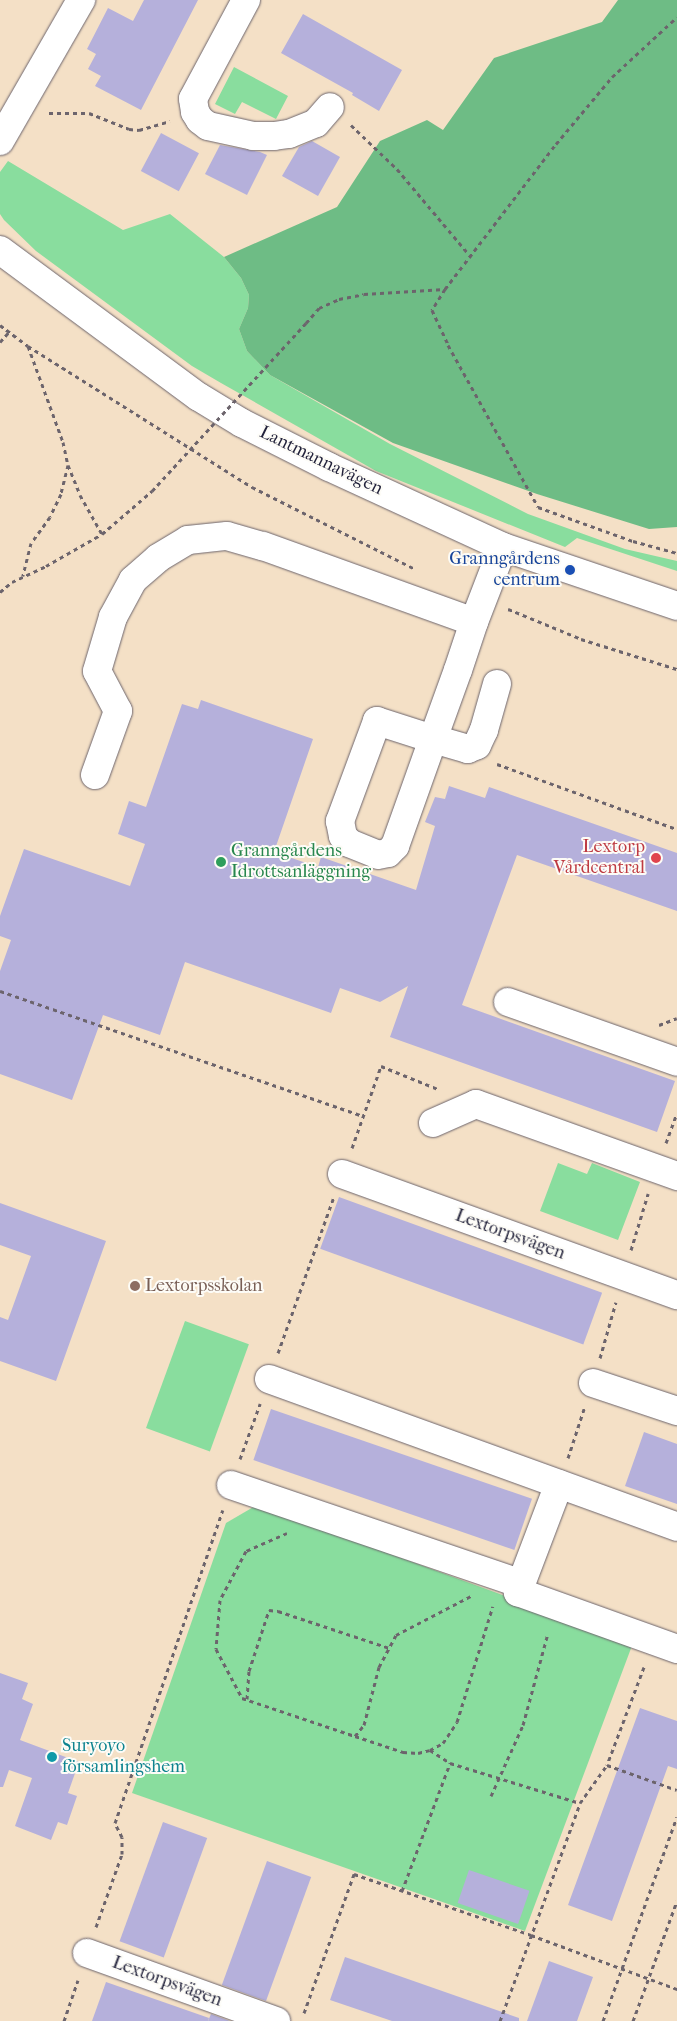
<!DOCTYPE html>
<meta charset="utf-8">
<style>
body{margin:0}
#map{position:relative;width:677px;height:2021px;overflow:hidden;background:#f4e0c6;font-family:"IM FELL French Canon",serif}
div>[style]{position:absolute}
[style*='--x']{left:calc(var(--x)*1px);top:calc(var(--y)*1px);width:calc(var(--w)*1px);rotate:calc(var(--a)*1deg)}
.green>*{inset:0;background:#89dd9e;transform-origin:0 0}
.forest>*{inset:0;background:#6ebc85}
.building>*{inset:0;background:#b5b0db;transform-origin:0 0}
.path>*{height:3px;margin-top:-1.5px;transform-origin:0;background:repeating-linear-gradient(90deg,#6c646c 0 4px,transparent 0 8px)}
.roads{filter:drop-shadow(0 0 1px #6c646c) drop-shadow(0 0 1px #6c646c)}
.minor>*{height:28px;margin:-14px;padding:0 14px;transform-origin:14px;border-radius:14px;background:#fff}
.path-bridge>*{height:3px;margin-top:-1.5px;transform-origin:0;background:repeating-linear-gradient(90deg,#6c646c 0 4px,transparent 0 8px)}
.dots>*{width:14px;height:14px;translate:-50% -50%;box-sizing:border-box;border:2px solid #fdfcf7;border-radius:50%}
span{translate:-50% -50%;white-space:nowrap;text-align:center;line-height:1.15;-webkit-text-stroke:4px #fdfcf7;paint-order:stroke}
.street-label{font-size:18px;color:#22223b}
.transit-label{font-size:18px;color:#164399}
.right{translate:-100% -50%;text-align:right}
.health-label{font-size:18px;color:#be3a42}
.leisure-label{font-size:18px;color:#27864d}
.left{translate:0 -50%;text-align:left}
.education-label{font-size:18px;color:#785e54}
.culture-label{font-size:18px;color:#0d838f}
</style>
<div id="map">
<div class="green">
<div style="clip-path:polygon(234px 67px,288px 96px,276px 119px,242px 102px,235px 114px,215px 104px)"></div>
<div style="clip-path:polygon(8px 161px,123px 230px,170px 214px,224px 257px,241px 278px,249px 295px,248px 308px,239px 329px,247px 351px,270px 375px,390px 444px,528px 514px,625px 549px,677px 561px,677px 571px,577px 538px,565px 547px,376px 471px,221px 383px,192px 366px,36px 251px,4px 220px,0 214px,0 172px)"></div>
<div style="clip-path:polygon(558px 1163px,587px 1174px,592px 1163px,640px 1182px,618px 1240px,540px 1211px)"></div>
<div style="left:185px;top:1321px;width:68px;height:114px;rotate:20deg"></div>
<div style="clip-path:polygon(257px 1505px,633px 1643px,525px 1931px,132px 1793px,226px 1523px)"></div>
</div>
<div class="forest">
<div style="clip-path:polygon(618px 0,677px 0,677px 527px,649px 529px,537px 494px,393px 443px,270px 375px,247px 351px,239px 329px,248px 308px,249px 295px,241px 278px,224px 257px,337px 207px,380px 141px,427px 120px,443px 130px,494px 58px,602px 22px)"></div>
</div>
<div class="building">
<div style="clip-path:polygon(144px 0,198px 0,141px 110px,95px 86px,101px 76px,88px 69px,96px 54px,87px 49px,108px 8px,133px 21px)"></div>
<div style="clip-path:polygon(303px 14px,402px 70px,379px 111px,352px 95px,353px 93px,281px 53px)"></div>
<div style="left:161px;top:133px;width:43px;height:43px;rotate:28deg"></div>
<div style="clip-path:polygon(312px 141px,340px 157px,318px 196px,282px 176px,299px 147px)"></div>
<div style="clip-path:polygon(220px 145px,260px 152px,267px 155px,247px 195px,205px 174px)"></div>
<div style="clip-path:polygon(201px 700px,313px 739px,274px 852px,318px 867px,321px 857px,416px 890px,435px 826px,425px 822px,435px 797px,445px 799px,449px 786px,485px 798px,489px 787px,677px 853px,677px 911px,517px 855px,462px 1005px,675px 1081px,657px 1132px,390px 1037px,408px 986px,380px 1002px,340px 988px,331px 1013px,185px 962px,160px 1035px,103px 1015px,72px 1100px,0 1074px,0 971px,11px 940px,0 936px,0 916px,24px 849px,130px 886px,145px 844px,118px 834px,129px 801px,146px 807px,182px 704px,198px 709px)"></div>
<div style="left:339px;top:1197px;width:280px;height:55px;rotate:20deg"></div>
<div style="clip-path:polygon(0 1203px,106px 1241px,56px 1381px,0 1361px,0 1317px,8px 1320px,31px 1256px,0 1245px)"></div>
<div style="left:271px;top:1409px;width:276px;height:54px;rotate:19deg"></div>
<div style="clip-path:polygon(644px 1432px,677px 1444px,677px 1504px,625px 1486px)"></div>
<div style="clip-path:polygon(0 1673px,28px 1683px,22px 1699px,33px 1704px,20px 1740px,79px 1762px,68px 1793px,77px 1796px,67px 1825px,58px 1822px,51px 1840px,15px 1826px,32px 1778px,9px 1770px,3px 1787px,0 1787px)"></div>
<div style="clip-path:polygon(640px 1708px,677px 1721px,677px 1769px,668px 1766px,612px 1921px,568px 1905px)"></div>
<div style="left:163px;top:1822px;width:47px;height:127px;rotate:20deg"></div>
<div style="left:267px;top:1861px;width:47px;height:132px;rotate:20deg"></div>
<div style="left:469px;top:1870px;width:64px;height:35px;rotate:19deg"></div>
<div style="clip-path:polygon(345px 1957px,519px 2018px,519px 2021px,392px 2021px,330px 2000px)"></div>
<div style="clip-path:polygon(549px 1961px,593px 1977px,577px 2021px,527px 2021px)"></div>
<div style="clip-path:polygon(106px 1982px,209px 2018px,208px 2021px,92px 2021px)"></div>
<div style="clip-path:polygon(211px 2014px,230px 2021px,208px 2021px)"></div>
</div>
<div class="path">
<div style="--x:49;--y:113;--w:40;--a:0"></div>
<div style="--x:89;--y:113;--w:43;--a:21.8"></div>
<div style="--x:129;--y:129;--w:10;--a:6"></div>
<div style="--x:139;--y:130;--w:32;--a:-16"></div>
<div style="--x:351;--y:125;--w:64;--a:43.7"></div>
<div style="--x:397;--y:169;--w:115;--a:49.9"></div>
<div style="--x:445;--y:289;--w:25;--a:122"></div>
<div style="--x:432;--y:310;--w:38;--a:65"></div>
<div style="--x:448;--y:345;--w:185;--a:60.9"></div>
<div style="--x:538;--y:507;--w:101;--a:19.7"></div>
<div style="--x:633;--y:541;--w:46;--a:15.3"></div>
<div style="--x:306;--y:323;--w:20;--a:-49"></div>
<div style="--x:319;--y:308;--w:22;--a:-24"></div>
<div style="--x:339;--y:299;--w:25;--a:-11"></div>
<div style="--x:364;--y:294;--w:81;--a:-3.5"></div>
<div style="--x:445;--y:289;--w:183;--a:-52.6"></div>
<div style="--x:556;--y:144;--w:87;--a:-50.1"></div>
<div style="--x:612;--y:77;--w:88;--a:-42.7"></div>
<div style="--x:0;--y:325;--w:35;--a:37"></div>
<div style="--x:28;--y:346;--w:102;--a:70"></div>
<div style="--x:63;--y:442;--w:24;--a:78"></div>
<div style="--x:68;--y:465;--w:30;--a:104"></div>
<div style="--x:61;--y:494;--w:25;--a:116"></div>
<div style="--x:50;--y:517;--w:32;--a:126"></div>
<div style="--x:31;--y:543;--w:34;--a:104"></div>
<div style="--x:0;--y:342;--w:13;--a:-48"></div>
<div style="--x:28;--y:346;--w:265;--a:32.2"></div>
<div style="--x:252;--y:487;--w:182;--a:26.7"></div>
<div style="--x:68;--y:465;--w:32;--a:68"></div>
<div style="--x:80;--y:495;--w:45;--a:60.6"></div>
<div style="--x:0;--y:592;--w:16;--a:-40"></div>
<div style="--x:12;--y:582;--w:38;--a:-25"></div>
<div style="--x:46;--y:566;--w:64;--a:-29.7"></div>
<div style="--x:102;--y:534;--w:66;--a:-40.7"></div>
<div style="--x:508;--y:609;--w:79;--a:22.3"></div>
<div style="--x:581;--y:639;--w:101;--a:17.4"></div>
<div style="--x:497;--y:764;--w:191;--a:19.9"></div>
<div style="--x:0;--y:991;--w:384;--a:19"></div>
<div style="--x:659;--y:1025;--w:19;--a:-21"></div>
<div style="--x:666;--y:1143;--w:32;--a:-70"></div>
<div style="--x:352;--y:1148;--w:87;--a:-70.5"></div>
<div style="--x:381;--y:1066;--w:61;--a:22"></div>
<div style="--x:631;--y:1250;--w:59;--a:-73.1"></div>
<div style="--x:278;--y:1353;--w:164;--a:-70.3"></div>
<div style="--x:600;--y:1358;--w:58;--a:-74.1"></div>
<div style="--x:568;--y:1458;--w:52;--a:-71.9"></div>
<div style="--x:240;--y:1459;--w:59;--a:-70"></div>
<div style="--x:287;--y:1533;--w:45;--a:156.3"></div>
<div style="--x:246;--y:1551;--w:55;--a:118"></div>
<div style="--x:220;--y:1600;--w:49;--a:94.7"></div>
<div style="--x:216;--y:1649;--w:55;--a:62"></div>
<div style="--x:242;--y:1698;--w:119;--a:18.6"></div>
<div style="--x:355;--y:1736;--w:14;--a:-51"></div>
<div style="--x:364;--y:1725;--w:60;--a:-75.5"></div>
<div style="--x:379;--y:1667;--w:36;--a:-62"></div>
<div style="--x:396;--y:1635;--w:85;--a:-27.5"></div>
<div style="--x:644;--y:1667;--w:105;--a:110.7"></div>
<div style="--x:607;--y:1765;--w:74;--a:19.7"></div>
<div style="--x:247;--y:1699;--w:28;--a:-86"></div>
<div style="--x:249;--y:1671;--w:64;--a:-71.8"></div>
<div style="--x:269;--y:1610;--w:9;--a:6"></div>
<div style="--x:278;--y:1611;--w:117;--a:18.4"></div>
<div style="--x:355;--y:1736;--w:51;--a:18.4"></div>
<div style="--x:403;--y:1752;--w:15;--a:4"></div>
<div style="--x:418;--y:1753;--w:12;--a:-14"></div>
<div style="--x:430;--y:1750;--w:15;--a:-28"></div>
<div style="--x:443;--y:1743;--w:25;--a:-56"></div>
<div style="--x:457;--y:1722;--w:121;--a:-72.8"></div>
<div style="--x:430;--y:1750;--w:24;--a:33"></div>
<div style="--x:491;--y:1796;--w:78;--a:-65.7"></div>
<div style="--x:523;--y:1725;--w:95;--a:-74.8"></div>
<div style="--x:402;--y:1891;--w:137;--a:-69.4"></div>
<div style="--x:450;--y:1763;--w:136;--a:17.1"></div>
<div style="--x:96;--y:1927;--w:77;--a:-70.4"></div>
<div style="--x:122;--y:1854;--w:17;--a:-90"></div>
<div style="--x:122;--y:1837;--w:16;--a:-117"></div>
<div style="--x:115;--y:1823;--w:331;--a:-71"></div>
<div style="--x:304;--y:2013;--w:148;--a:-70.2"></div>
<div style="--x:354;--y:1874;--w:187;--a:19"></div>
<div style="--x:531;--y:1935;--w:156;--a:20.3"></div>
<div style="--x:64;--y:2021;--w:43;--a:-71.1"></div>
<div style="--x:500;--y:2021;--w:232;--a:-69.8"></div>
<div style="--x:580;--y:1803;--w:47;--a:-54.6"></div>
<div style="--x:603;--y:2021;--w:217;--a:-70.1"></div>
<div style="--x:633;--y:2021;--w:128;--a:-69.9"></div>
</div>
<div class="roads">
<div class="minor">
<div style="--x:246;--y:0;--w:112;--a:118.2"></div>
<div style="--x:193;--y:99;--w:13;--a:81"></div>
<div style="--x:195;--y:112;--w:9;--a:58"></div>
<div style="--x:200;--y:120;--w:10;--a:37"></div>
<div style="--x:208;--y:126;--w:46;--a:12.5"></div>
<div style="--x:253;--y:136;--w:21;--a:0"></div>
<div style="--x:274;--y:136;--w:15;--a:-8"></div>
<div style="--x:289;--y:134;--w:29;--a:-22"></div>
<div style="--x:316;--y:123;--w:21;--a:-49"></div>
<div style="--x:0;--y:141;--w:163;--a:-60.1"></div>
<div style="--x:0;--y:250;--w:247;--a:36.5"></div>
<div style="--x:199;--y:397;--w:50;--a:31.2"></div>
<div style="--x:242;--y:423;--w:97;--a:26.8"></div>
<div style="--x:329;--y:467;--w:192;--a:24.7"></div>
<div style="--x:503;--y:547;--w:184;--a:18.7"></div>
<div style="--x:497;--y:684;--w:48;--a:105.8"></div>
<div style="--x:484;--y:730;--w:17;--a:115"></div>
<div style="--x:477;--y:745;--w:10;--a:156"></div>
<div style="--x:468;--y:749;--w:36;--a:-164"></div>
<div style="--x:433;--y:739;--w:59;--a:-162.2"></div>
<div style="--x:377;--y:721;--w:107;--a:110.3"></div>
<div style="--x:340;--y:821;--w:15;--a:79"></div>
<div style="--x:343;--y:836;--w:9;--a:49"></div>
<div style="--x:349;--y:843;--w:31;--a:22"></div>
<div style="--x:378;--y:855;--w:10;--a:-11"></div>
<div style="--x:388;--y:853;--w:10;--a:-45"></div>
<div style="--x:395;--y:846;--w:114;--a:-70.4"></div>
<div style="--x:433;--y:739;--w:73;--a:-70.1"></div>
<div style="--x:458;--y:670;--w:51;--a:-71.6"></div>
<div style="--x:474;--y:622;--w:80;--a:-68.9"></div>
<div style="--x:95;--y:775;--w:68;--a:-70.2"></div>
<div style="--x:118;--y:711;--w:45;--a:-117.7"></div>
<div style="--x:97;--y:671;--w:56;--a:-73.5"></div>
<div style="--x:113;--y:617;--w:42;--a:-61.6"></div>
<div style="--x:133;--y:580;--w:33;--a:-41"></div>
<div style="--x:158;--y:558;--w:35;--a:-31"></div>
<div style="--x:188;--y:540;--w:39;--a:-6"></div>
<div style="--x:227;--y:536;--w:37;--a:16"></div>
<div style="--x:263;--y:546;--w:224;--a:19.8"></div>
<div style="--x:508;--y:1002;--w:179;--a:19.5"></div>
<div style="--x:433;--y:1123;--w:47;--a:-23.8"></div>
<div style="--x:476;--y:1104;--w:214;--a:19.7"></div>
<div style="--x:342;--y:1174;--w:356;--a:19.9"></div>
<div style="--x:269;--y:1379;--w:434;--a:19.9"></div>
<div style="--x:593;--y:1383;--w:89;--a:18.4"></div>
<div style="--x:559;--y:1484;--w:116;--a:110.8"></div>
<div style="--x:518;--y:1592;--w:169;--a:19.7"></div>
<div style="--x:231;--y:1485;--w:306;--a:18.8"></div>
<div style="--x:87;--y:1953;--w:201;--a:19.8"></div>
</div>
</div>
<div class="path-bridge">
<div style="--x:152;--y:491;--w:228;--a:-47.5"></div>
</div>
<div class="dots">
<div style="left:570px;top:570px;background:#1a4fb4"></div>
<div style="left:656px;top:858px;background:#e0444e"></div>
<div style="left:221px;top:862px;background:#2e9e5b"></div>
<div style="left:135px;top:1286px;background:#8d6e63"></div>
<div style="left:52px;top:1757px;background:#0f9aa8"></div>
</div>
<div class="street-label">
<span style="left:321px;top:461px;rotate:26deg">Lantmannavägen</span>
<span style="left:510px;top:1235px;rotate:20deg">Lextorpsvägen</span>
<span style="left:167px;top:1982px;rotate:20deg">Lextorpsvägen</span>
</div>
<div class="transit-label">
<span class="right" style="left:560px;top:570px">Granngårdens<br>centrum</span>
</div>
<div class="health-label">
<span class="right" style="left:645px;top:858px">Lextorp<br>Vårdcentral</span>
</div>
<div class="leisure-label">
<span class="left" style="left:231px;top:862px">Granngårdens<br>Idrottsanläggning</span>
</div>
<div class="education-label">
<span class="left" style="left:145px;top:1286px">Lextorpsskolan</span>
</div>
<div class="culture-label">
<span class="left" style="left:62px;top:1757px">Suryoyo<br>församlingshem</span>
</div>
</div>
